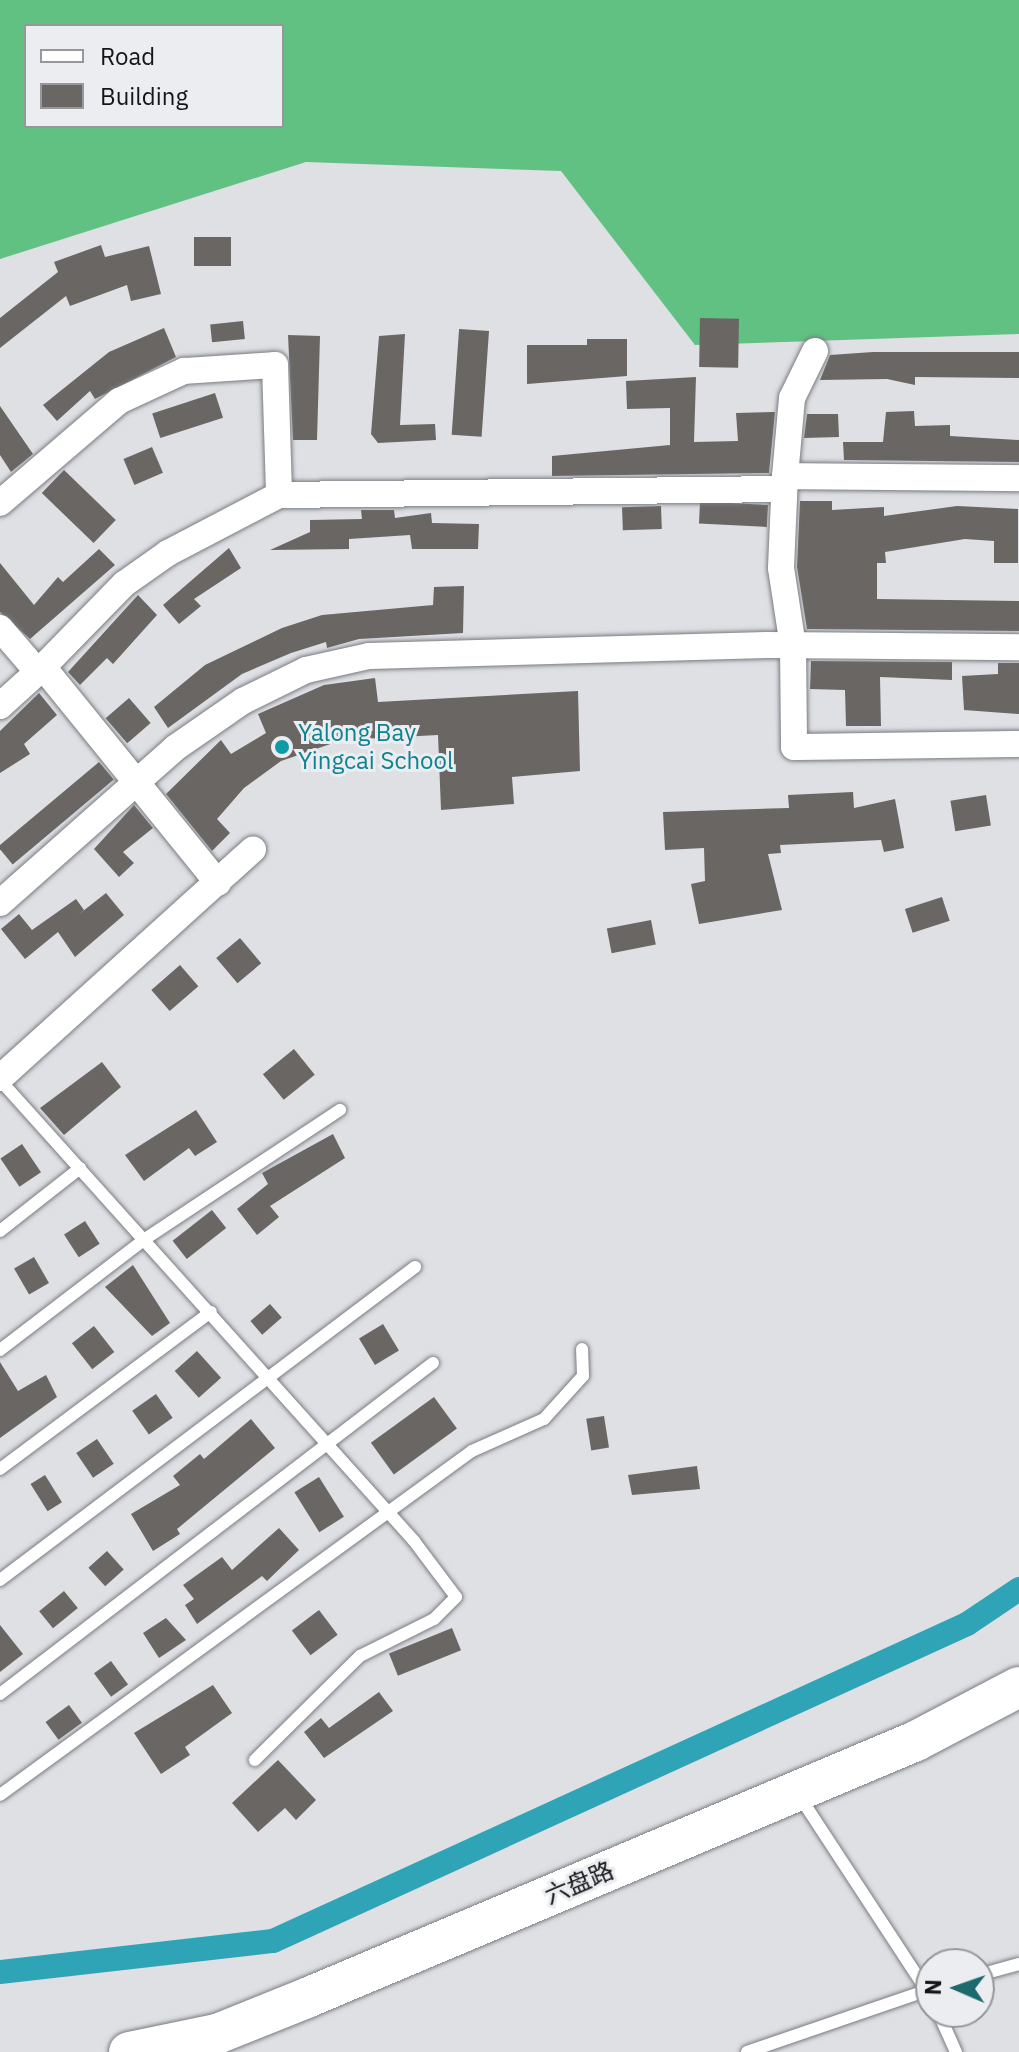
<!DOCTYPE html>
<meta charset="utf-8">
<style>
body{margin:0}
#map{position:relative;width:1019px;height:2052px;overflow:hidden;background:#dee0e4;font-family:"IBM Plex Sans","Noto Sans SC",sans-serif}
div>[style]{position:absolute}
[style*='--x']{left:calc(var(--x)*1px);top:calc(var(--y)*1px);width:calc(var(--w)*1px);rotate:calc(var(--a)*1deg)}
.forest>*{inset:0;background:#61c183}
.canal>*{height:24px;margin:-12px;padding:0 12px;transform-origin:12px;border-radius:12px;background:#2fa4b6}
.building>*{inset:0;background:#6a6664;transform-origin:0 0}
.roads{filter:drop-shadow(0 0 2px #7a7c80) drop-shadow(0 0 2px #7a7c80)}
.lane>*{height:12px;margin:-6px;padding:0 6px;transform-origin:6px;border-radius:6px;background:#fff}
.street>*{height:26px;margin:-13px;padding:0 13px;transform-origin:13px;border-radius:13px;background:#fff}
.primary>*{height:40px;margin:-20px;padding:0 20px;transform-origin:20px;border-radius:20px;background:#fff}
.dots>*{width:22px;height:22px;translate:-50% -50%;box-sizing:border-box;border:4px solid #ebedf1;border-radius:50%}
span{translate:-50% -50%;white-space:nowrap;text-align:center;line-height:1.15;-webkit-text-stroke:6px #ebedf1;paint-order:stroke}
.culture-label{font-size:24px;color:#0d838f}
.left{translate:0 -50%;text-align:left}
.street-label{font-size:24px;color:#141517}
.legend{position:absolute;left:24px;top:24px;width:260px;height:104px;box-sizing:border-box;background:#ebedf1;border:2px solid #95979a;margin:0;padding:10px 14px;list-style:none;font-size:24px;color:#141517}
.legend li{display:flex;align-items:center;gap:16px;height:40px}
.legend b{width:40px;border:2px solid #95979a}
.north{position:absolute;left:915px;top:1948px;width:80px;height:80px;box-sizing:border-box;background:#ebedf1;border:2px solid #95979a;border-radius:50%;rotate:272deg;font-size:22px;font-weight:700;line-height:32px;text-align:center;color:#141517}
.north::after{content:'';display:block;margin:auto;width:28px;height:36px;background:#1c696e;clip-path:polygon(50% 0,100% 100%,50% 72%,0 100%)}
</style>
<div id="map">
<div class="forest">
<div style="clip-path:polygon(evenodd,0 0,1019px 0,1019px 334px,695px 345px,561px 171px,306px 162px,0 259px,0 0,26px 26px,282px 26px,282px 126px,26px 126px,26px 26px)"></div>
</div>
<div class="canal">
<div style="--x:0;--y:1972;--w:275;--a:-6.5"></div>
<div style="--x:273;--y:1941;--w:763;--a:-24.55"></div>
<div style="--x:967;--y:1624;--w:63;--a:-33.9"></div>
</div>
<div class="building">
<div style="left:194px;top:237px;width:37px;height:29px"></div>
<div style="clip-path:polygon(101px 245px,105px 257px,149px 246px,161px 294px,131px 301px,127px 285px,70px 306px,66px 296px,0 348px,0 318px,58px 272px,54px 262px)"></div>
<div style="left:700px;top:318px;width:39px;height:49px;rotate:1deg"></div>
<div style="left:243px;top:321px;width:18px;height:33px;rotate:84deg"></div>
<div style="clip-path:polygon(164px 328px,176px 357px,95px 399px,90px 391px,57px 421px,43px 405px,109px 352px)"></div>
<div style="left:489px;top:331px;width:106px;height:30px;rotate:94deg"></div>
<div style="clip-path:polygon(405px 334px,400px 425px,435px 424px,436px 440px,378px 443px,371px 434px,379px 336px)"></div>
<div style="clip-path:polygon(288px 335px,320px 336px,317px 440px,293px 440px)"></div>
<div style="clip-path:polygon(587px 339px,627px 339px,627px 376px,527px 384px,527px 345px,587px 345px)"></div>
<div style="clip-path:polygon(873px 352px,1019px 352px,1019px 378px,915px 377px,915px 385px,887px 379px,820px 380px,830px 355px)"></div>
<div style="clip-path:polygon(696px 377px,694px 442px,738px 441px,736px 413px,775px 412px,769px 473px,552px 476px,552px 456px,670px 445px,670px 408px,627px 409px,626px 381px)"></div>
<div style="left:215px;top:393px;width:26px;height:66px;rotate:72deg"></div>
<div style="clip-path:polygon(0 406px,33px 454px,11px 472px,0 455px)"></div>
<div style="clip-path:polygon(914px 411px,915px 426px,950px 425px,950px 436px,1019px 440px,1019px 462px,844px 460px,843px 442px,883px 442px,886px 412px)"></div>
<div style="clip-path:polygon(807px 414px,838px 414px,839px 437px,804px 438px)"></div>
<div style="left:152px;top:447px;width:28px;height:31px;rotate:67deg"></div>
<div style="left:64px;top:470px;width:72px;height:32px;rotate:44deg"></div>
<div style="clip-path:polygon(800px 501px,832px 501px,832px 510px,884px 507px,884px 516px,957px 506px,1018px 509px,1018px 563px,994px 563px,994px 541px,965px 539px,885px 552px,886px 563px,877px 563px,877px 599px,1019px 601px,1019px 631px,807px 629px,797px 567px)"></div>
<div style="left:768px;top:505px;width:22px;height:68px;rotate:93deg"></div>
<div style="left:661px;top:506px;width:23px;height:39px;rotate:88deg"></div>
<div style="clip-path:polygon(361px 510px,394px 510px,395px 518px,431px 513px,432px 523px,479px 524px,478px 549px,412px 549px,410px 535px,349px 539px,349px 549px,270px 550px,310px 532px,310px 520px,362px 519px)"></div>
<div style="clip-path:polygon(229px 548px,241px 568px,194px 599px,201px 606px,179px 624px,163px 605px)"></div>
<div style="clip-path:polygon(99px 549px,115px 565px,30px 639px,0 612px,0 563px,34px 605px,58px 577px,63px 582px)"></div>
<div style="clip-path:polygon(464px 586px,463px 633px,359px 639px,327px 648px,326px 642px,291px 653px,242px 674px,168px 728px,154px 707px,205px 665px,282px 628px,322px 615px,433px 605px,434px 587px)"></div>
<div style="clip-path:polygon(138px 595px,157px 615px,113px 664px,107px 658px,80px 685px,68px 672px)"></div>
<div style="clip-path:polygon(811px 661px,952px 662px,952px 680px,880px 677px,881px 726px,846px 726px,845px 690px,810px 689px)"></div>
<div style="clip-path:polygon(998px 663px,1019px 663px,1019px 714px,964px 710px,962px 676px,998px 674px)"></div>
<div style="clip-path:polygon(375px 678px,378px 702px,578px 691px,580px 771px,512px 777px,514px 804px,441px 810px,438px 735px,342px 740px,281px 761px,244px 788px,217px 819px,230px 833px,212px 851px,166px 794px,221px 740px,231px 754px,266px 733px,258px 714px,324px 685px)"></div>
<div style="clip-path:polygon(39px 693px,57px 715px,24px 744px,30px 754px,0 773px,0 731px)"></div>
<div style="left:129px;top:698px;width:33px;height:31px;rotate:49deg"></div>
<div style="left:99px;top:762px;width:23px;height:132px;rotate:50deg"></div>
<div style="clip-path:polygon(853px 792px,854px 808px,895px 799px,904px 848px,884px 852px,881px 840px,780px 845px,781px 853px,768px 854px,782px 910px,699px 924px,691px 884px,705px 881px,704px 848px,665px 850px,663px 812px,789px 808px,788px 795px)"></div>
<div style="left:986px;top:795px;width:31px;height:36px;rotate:81deg"></div>
<div style="clip-path:polygon(134px 805px,153px 828px,123px 852px,134px 863px,119px 877px,94px 849px)"></div>
<div style="clip-path:polygon(106px 893px,124px 915px,75px 957px,58px 932px,25px 959px,1px 929px,19px 914px,32px 930px,76px 899px,84px 910px,78px 915px)"></div>
<div style="left:942px;top:897px;width:25px;height:39px;rotate:72deg"></div>
<div style="left:651px;top:920px;width:25px;height:45px;rotate:79deg"></div>
<div style="left:240px;top:938px;width:33px;height:31px;rotate:50deg"></div>
<div style="left:180px;top:965px;width:28px;height:38px;rotate:49deg"></div>
<div style="left:294px;top:1049px;width:33px;height:40px;rotate:51deg"></div>
<div style="clip-path:polygon(102px 1062px,121px 1087px,64px 1135px,40px 1108px)"></div>
<div style="clip-path:polygon(196px 1110px,217px 1142px,195px 1156px,189px 1148px,144px 1181px,125px 1155px)"></div>
<div style="clip-path:polygon(333px 1134px,345px 1158px,270px 1206px,279px 1217px,257px 1235px,237px 1209px,268px 1184px,262px 1173px)"></div>
<div style="left:22px;top:1144px;width:34px;height:26px;rotate:56deg"></div>
<div style="left:212px;top:1210px;width:23px;height:50px;rotate:52deg"></div>
<div style="left:85px;top:1221px;width:27px;height:25px;rotate:57deg"></div>
<div style="left:34px;top:1257px;width:30px;height:23px;rotate:60deg"></div>
<div style="clip-path:polygon(133px 1265px,170px 1323px,152px 1336px,105px 1287px)"></div>
<div style="left:270px;top:1304px;width:18px;height:26px;rotate:49deg"></div>
<div style="left:383px;top:1324px;width:31px;height:28px;rotate:59deg"></div>
<div style="left:94px;top:1326px;width:33px;height:28px;rotate:52deg"></div>
<div style="left:197px;top:1351px;width:36px;height:30px;rotate:48deg"></div>
<div style="clip-path:polygon(0 1362px,18px 1391px,46px 1375px,57px 1397px,0 1438px)"></div>
<div style="left:156px;top:1394px;width:29px;height:29px;rotate:55deg"></div>
<div style="left:434px;top:1397px;width:39px;height:78px;rotate:54deg"></div>
<div style="left:604px;top:1416px;width:32px;height:18px;rotate:81deg"></div>
<div style="clip-path:polygon(251px 1419px,275px 1448px,177px 1529px,180px 1534px,153px 1551px,131px 1514px,180px 1485px,173px 1476px,200px 1454px,204px 1459px)"></div>
<div style="left:97px;top:1439px;width:30px;height:25px;rotate:56deg"></div>
<div style="clip-path:polygon(697px 1466px,700px 1489px,632px 1495px,628px 1475px)"></div>
<div style="left:45px;top:1475px;width:32px;height:17px;rotate:58deg"></div>
<div style="left:319px;top:1477px;width:47px;height:29px;rotate:58deg"></div>
<div style="clip-path:polygon(279px 1528px,299px 1550px,267px 1581px,262px 1576px,197px 1624px,185px 1605px,194px 1599px,183px 1585px,222px 1557px,232px 1570px)"></div>
<div style="left:107px;top:1551px;width:25px;height:25px;rotate:48deg"></div>
<div style="left:64px;top:1591px;width:22px;height:32px;rotate:51deg"></div>
<div style="left:319px;top:1610px;width:31px;height:34px;rotate:53deg"></div>
<div style="clip-path:polygon(166px 1618px,186px 1640px,159px 1658px,143px 1633px)"></div>
<div style="clip-path:polygon(0 1625px,23px 1654px,0 1672px)"></div>
<div style="left:452px;top:1628px;width:24px;height:68px;rotate:68deg"></div>
<div style="left:111px;top:1661px;width:29px;height:21px;rotate:54deg"></div>
<div style="clip-path:polygon(213px 1685px,232px 1713px,185px 1747px,190px 1755px,161px 1774px,134px 1733px)"></div>
<div style="clip-path:polygon(379px 1692px,393px 1711px,324px 1758px,304px 1732px,321px 1718px,329px 1728px)"></div>
<div style="left:69px;top:1705px;width:22px;height:29px;rotate:54deg"></div>
<div style="clip-path:polygon(278px 1760px,316px 1800px,296px 1820px,285px 1808px,258px 1832px,232px 1803px)"></div>
</div>
<div class="roads">
<div class="lane">
<div style="--x:0;--y:1080;--w:620;--a:48.07"></div>
<div style="--x:414;--y:1541;--w:70;--a:53.1"></div>
<div style="--x:456;--y:1597;--w:31;--a:135"></div>
<div style="--x:434;--y:1619;--w:83;--a:153.4"></div>
<div style="--x:360;--y:1656;--w:148;--a:135.3"></div>
<div style="--x:0;--y:1231;--w:102;--a:-38.2"></div>
<div style="--x:0;--y:1350;--w:183;--a:-37.4"></div>
<div style="--x:145;--y:1239;--w:234;--a:-33.5"></div>
<div style="--x:0;--y:1469;--w:263;--a:-36.7"></div>
<div style="--x:0;--y:1580;--w:520;--a:-37.02"></div>
<div style="--x:0;--y:1694;--w:545;--a:-37.4"></div>
<div style="--x:0;--y:1795;--w:584;--a:-36.09"></div>
<div style="--x:472;--y:1451;--w:79;--a:-24"></div>
<div style="--x:544;--y:1419;--w:58;--a:-47.8"></div>
<div style="--x:583;--y:1376;--w:27;--a:-92"></div>
<div style="--x:800;--y:1797;--w:239;--a:56.8"></div>
<div style="--x:979;--y:1975;--w:41;--a:-15.4"></div>
<div style="--x:938;--y:2012;--w:44;--a:65.8"></div>
<div style="--x:747;--y:2052;--w:194;--a:-18.9"></div>
</div>
<div class="street">
<div style="--x:815;--y:351;--w:52;--a:116.1"></div>
<div style="--x:792;--y:398;--w:78;--a:95.1"></div>
<div style="--x:785;--y:476;--w:92;--a:92.5"></div>
<div style="--x:781;--y:568;--w:79;--a:81.3"></div>
<div style="--x:793;--y:646;--w:101;--a:89.4"></div>
<div style="--x:794;--y:747;--w:225;--a:-0.8"></div>
<div style="--x:785;--y:476;--w:234;--a:0.5"></div>
<div style="--x:0;--y:503;--w:157;--a:-40.6"></div>
<div style="--x:119;--y:401;--w:72;--a:-24.8"></div>
<div style="--x:184;--y:371;--w:91;--a:-3.8"></div>
<div style="--x:275;--y:365;--w:130;--a:88.2"></div>
<div style="--x:0;--y:628;--w:57;--a:49.3"></div>
<div style="--x:0;--y:706;--w:58;--a:-42.2"></div>
<div style="--x:218;--y:883;--w:278;--a:-129"></div>
<div style="--x:43;--y:667;--w:116;--a:-45.7"></div>
<div style="--x:124;--y:584;--w:54;--a:-35.2"></div>
<div style="--x:168;--y:553;--w:125;--a:-27.6"></div>
<div style="--x:279;--y:495;--w:505;--a:-0.68"></div>
<div style="--x:0;--y:903;--w:234;--a:-41.5"></div>
<div style="--x:175;--y:748;--w:83;--a:-34.7"></div>
<div style="--x:243;--y:701;--w:70;--a:-26.2"></div>
<div style="--x:306;--y:670;--w:65;--a:-12.5"></div>
<div style="--x:369;--y:656;--w:398;--a:-1.6"></div>
<div style="--x:767;--y:645;--w:252;--a:0.5"></div>
<div style="--x:0;--y:1078;--w:341;--a:-42.1"></div>
</div>
<div class="primary">
<div style="--x:129;--y:2052;--w:90;--a:-11.6"></div>
<div style="--x:217;--y:2034;--w:99;--a:-21.9"></div>
<div style="--x:309;--y:1997;--w:659;--a:-22.87"></div>
<div style="--x:916;--y:1741;--w:116;--a:-27.7"></div>
</div>
</div>
<div class="dots">
<div style="left:282px;top:747px;background:#0f9aa8"></div>
</div>
<div class="culture-label">
<span class="left" style="left:298px;top:747px">Yalong Bay<br>Yingcai School</span>
</div>
<div class="street-label">
<span style="left:579px;top:1883px;rotate:-23deg">六盘路</span>
</div>
<ul class="legend">
<li><b style="height:10px;background:#fff"></b>Road</li>
<li><b style="height:22px;background:#6a6664"></b>Building</li>
</ul>
<div class="north">N</div>
</div>
